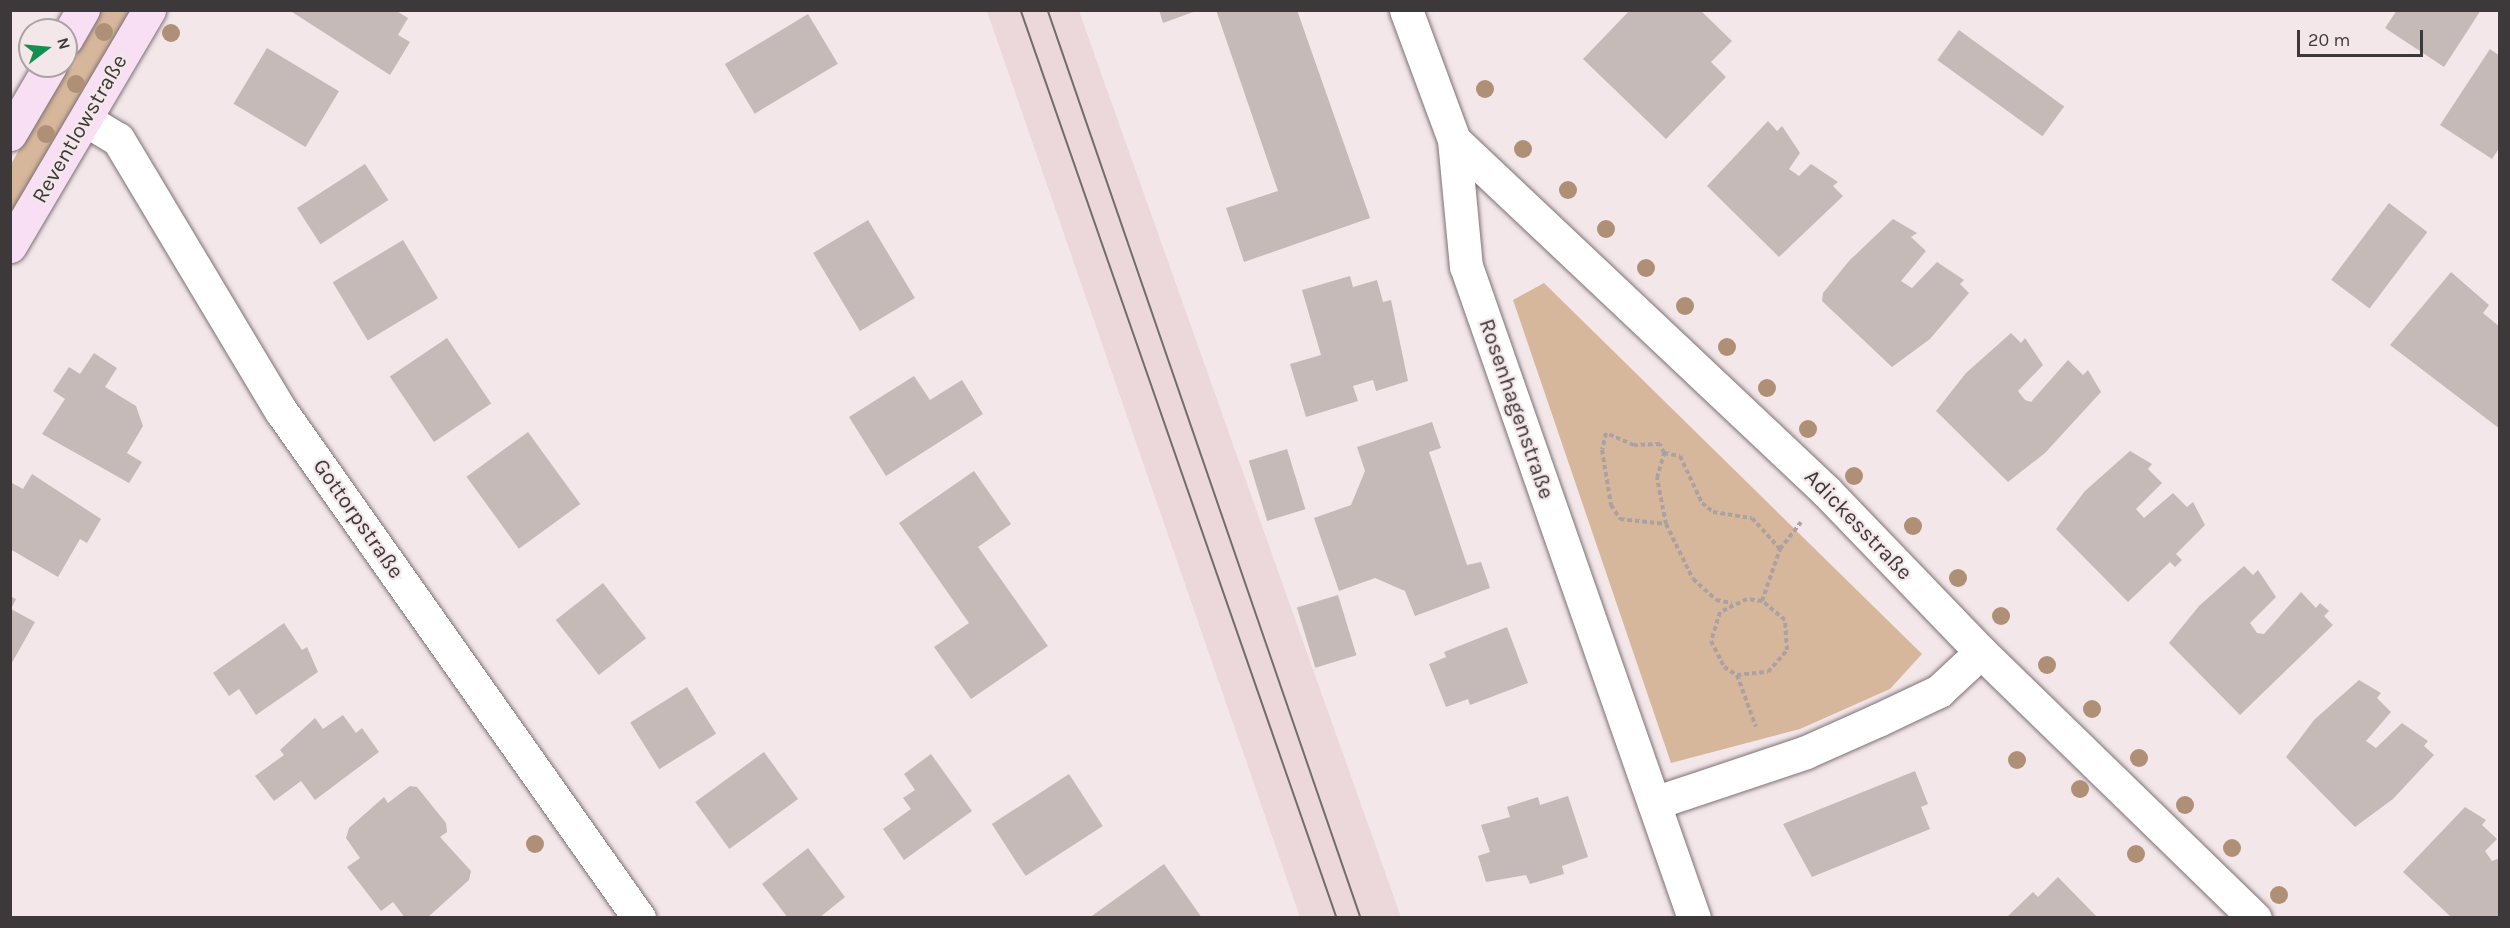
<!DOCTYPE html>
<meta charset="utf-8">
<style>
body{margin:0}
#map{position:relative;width:2510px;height:928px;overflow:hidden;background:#f4e7ea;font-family:Karla,sans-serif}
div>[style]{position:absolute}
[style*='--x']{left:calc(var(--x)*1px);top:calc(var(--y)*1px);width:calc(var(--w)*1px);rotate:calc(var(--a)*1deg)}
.built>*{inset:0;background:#ecd7db}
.green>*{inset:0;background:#d7b79c}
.building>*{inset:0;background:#c5bab7;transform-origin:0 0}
.path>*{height:4px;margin-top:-2px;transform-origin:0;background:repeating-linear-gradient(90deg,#aba1a3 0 4.5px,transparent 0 7.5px)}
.roads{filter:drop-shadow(0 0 2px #7c7174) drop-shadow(0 0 2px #7c7174)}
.minor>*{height:33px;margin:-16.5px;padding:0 16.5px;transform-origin:16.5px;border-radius:16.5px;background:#fff}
.secondary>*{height:33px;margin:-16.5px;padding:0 16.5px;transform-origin:16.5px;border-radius:16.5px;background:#f8dff4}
.tram>*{height:1.5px;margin:-0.75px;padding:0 0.75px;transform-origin:0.75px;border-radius:0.75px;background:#736c6d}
.trees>*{width:18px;height:18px;margin:-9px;border-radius:50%;background:#af9077}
span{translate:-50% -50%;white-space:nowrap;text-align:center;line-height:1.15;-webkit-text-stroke:4.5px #f4e7ea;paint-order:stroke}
.street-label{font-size:22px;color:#3d3839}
.frame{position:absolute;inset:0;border:12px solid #3d3839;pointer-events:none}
.north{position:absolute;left:18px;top:18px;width:60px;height:60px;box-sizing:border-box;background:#f4e7ea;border:2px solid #aba1a3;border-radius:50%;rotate:74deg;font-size:16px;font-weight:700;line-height:24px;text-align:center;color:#3d3839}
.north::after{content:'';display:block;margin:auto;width:21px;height:27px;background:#12904d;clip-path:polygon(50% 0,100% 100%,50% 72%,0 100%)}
.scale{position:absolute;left:2297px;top:30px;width:126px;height:27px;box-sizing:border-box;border:3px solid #3d3839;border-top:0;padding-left:8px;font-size:18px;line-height:21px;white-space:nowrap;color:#3d3839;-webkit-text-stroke:4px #f4e7ea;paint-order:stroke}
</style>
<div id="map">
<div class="built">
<div style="clip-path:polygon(987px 11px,1079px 11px,1401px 917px,1300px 917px)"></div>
</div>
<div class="green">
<div style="clip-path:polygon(99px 11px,130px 11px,11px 216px,11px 164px)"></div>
<div style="clip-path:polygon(1544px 283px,1922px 654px,1890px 689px,1800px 729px,1671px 763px,1513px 300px)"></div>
</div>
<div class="building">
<div style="clip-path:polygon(289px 10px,395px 10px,408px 18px,398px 35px,410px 42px,390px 75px)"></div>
<div style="clip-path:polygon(1159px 10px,1196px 10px,1196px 11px,1163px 23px)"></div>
<div style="clip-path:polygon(1216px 10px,1297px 10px,1370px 218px,1244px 262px,1226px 208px,1278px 191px)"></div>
<div style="clip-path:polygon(1630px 10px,1700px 10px,1732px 41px,1711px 62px,1726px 77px,1666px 139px,1583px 59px)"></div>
<div style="clip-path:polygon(2397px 10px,2481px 10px,2444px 67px,2385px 28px)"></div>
<div style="left:808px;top:14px;width:58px;height:97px;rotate:59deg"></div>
<div style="left:1959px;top:30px;width:130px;height:37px;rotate:36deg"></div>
<div style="left:267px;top:48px;width:84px;height:65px;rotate:31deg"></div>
<div style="clip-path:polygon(2490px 49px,2500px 56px,2500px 147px,2492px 159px,2440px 125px)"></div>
<div style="clip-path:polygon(1768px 121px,1777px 131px,1782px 126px,1800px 153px,1789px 169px,1799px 176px,1811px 164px,1838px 182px,1833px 186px,1843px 196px,1779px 257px,1707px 186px)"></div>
<div style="left:365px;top:164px;width:43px;height:81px;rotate:57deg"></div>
<div style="left:2389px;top:203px;width:48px;height:96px;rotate:37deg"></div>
<div style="clip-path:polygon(1893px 219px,1917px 233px,1911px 237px,1926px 251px,1901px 281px,1912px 288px,1937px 262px,1964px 280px,1960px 284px,1969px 293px,1930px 339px,1892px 367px,1822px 301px,1823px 293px,1849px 261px)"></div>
<div style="left:868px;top:220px;width:91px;height:64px;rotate:59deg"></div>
<div style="left:403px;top:240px;width:68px;height:82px;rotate:59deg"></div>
<div style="clip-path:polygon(2451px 272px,2489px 305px,2483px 313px,2500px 327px,2500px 429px,2390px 345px)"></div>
<div style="clip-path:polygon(1350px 276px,1353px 287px,1377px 280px,1383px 302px,1391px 300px,1408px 381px,1376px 391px,1373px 380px,1353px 386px,1358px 401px,1306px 417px,1290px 364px,1321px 355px,1302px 290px)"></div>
<div style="clip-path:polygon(2011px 333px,2021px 343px,2025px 338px,2043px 365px,2018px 391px,2025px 400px,2031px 402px,2068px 360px,2083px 375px,2088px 370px,2101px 392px,2045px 453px,2008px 482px,1936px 411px,1966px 373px)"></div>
<div style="left:447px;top:338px;width:79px;height:69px;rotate:56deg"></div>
<div style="clip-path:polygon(94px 353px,117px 368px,105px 387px,136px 406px,143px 426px,127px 453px,142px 462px,129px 483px,42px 434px,65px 399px,53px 391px,69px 367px,80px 374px)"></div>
<div style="clip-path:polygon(914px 376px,930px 400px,962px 380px,983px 414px,886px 476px,849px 417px)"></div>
<div style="clip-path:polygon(1432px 422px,1441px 448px,1429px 452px,1467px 565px,1481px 562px,1490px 588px,1415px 616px,1405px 591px,1375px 578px,1339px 591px,1314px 518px,1351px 505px,1365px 471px,1357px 447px)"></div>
<div style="left:528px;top:432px;width:89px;height:76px;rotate:54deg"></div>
<div style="left:1287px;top:449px;width:63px;height:40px;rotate:73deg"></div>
<div style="clip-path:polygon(2130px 451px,2152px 464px,2148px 469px,2162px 483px,2136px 509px,2144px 518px,2173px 493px,2187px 507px,2193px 502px,2205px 525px,2176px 554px,2182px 560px,2175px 567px,2170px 562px,2128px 602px,2056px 529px,2085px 491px)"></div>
<div style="clip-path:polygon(974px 471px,1011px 524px,978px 547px,1048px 646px,971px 699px,934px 647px,969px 623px,899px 523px)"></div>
<div style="clip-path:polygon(32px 474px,101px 519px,87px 543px,80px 539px,58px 577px,10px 549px,10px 482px,23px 489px)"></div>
<div style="clip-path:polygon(2244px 566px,2253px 575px,2258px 570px,2276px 597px,2250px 623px,2257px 633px,2264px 634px,2301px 592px,2316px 608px,2320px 603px,2329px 611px,2324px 616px,2333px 625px,2240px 715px,2169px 643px,2199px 606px)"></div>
<div style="left:603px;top:583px;width:70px;height:60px;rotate:52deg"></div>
<div style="left:1338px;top:595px;width:63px;height:43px;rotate:73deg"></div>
<div style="clip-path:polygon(10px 596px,16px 599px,11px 609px,35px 622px,10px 666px)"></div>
<div style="clip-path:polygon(284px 623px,302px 650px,307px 647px,318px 672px,256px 715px,239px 689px,229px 696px,213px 673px)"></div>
<div style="clip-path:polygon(1507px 627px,1528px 683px,1470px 705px,1468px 699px,1446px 707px,1429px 664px,1446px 657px,1444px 652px)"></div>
<div style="clip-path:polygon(2359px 680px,2381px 693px,2377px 698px,2391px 712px,2366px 741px,2376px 748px,2402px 723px,2428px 741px,2424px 746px,2434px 755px,2393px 799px,2355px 827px,2286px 757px,2314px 720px)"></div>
<div style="left:687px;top:687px;width:55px;height:67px;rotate:58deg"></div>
<div style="clip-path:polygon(343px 715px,356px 733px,362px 728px,379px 752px,315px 800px,301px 781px,274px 801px,255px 776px,284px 755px,280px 750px,315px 718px,323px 729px)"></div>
<div style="left:764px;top:752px;width:58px;height:85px;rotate:54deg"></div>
<div style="clip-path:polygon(931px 754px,972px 811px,904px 860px,883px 829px,911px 809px,903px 798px,915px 790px,904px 774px)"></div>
<div style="clip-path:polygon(1915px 771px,1928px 804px,1921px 807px,1930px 829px,1812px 877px,1783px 824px)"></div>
<div style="left:1069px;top:774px;width:62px;height:92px;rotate:57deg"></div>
<div style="clip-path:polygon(410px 786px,417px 787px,446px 823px,447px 832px,440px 837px,471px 871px,469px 880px,427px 918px,405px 918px,393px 902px,381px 911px,347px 867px,360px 858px,346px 838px,349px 828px,384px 797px,388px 803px)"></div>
<div style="clip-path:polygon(1568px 796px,1588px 857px,1562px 866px,1564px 874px,1530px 884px,1526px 875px,1486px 882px,1478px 856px,1490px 852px,1481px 825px,1510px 817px,1507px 807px,1538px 797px,1540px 805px)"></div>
<div style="clip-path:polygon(2465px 807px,2486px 820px,2482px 825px,2497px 839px,2485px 851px,2492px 861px,2500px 858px,2500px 918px,2452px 918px,2403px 872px)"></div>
<div style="clip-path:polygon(808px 848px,845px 897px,819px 918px,788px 918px,762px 884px)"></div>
<div style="clip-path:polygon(1164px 864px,1202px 918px,1089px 918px)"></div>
<div style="clip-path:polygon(2058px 877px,2098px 918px,2008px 916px,2033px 892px,2038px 897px)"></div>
</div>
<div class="path">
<div style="--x:1664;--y:453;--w:16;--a:11"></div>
<div style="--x:1680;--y:456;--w:52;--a:64.9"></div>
<div style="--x:1702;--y:503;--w:14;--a:39"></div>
<div style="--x:1713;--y:512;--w:39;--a:9"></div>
<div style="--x:1752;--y:518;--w:42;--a:47.9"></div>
<div style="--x:1666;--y:524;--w:47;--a:-101.1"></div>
<div style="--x:1657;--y:478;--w:26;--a:-74"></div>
<div style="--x:1664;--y:453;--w:10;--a:-114"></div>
<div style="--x:1660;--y:444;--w:26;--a:178"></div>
<div style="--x:1634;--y:445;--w:30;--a:-157"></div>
<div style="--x:1606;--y:433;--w:17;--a:103"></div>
<div style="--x:1602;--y:450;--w:56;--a:80.7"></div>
<div style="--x:1611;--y:505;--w:17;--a:57"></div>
<div style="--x:1620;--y:519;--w:46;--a:6.2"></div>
<div style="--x:1666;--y:524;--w:61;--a:63.9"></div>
<div style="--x:1693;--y:579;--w:31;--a:42"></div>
<div style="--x:1716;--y:600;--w:16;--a:11"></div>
<div style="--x:1762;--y:601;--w:55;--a:-70.9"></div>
<div style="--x:1780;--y:549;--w:34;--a:-52"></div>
<div style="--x:1737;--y:675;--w:31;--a:-6"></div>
<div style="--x:1768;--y:672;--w:29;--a:-49"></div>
<div style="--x:1787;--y:650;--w:30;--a:-94"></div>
<div style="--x:1785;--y:620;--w:30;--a:-140"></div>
<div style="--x:1762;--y:601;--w:15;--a:-172"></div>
<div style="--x:1747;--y:599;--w:30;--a:154"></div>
<div style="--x:1720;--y:612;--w:30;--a:107"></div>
<div style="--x:1711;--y:641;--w:29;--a:63"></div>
<div style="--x:1724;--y:667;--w:15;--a:32"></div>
<div style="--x:1737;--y:675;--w:55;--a:69.9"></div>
</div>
<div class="roads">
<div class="minor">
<div style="--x:1406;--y:10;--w:139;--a:69.7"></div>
<div style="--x:1454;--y:140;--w:127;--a:84.6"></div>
<div style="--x:1466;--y:266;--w:691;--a:70.73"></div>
<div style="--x:86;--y:120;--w:37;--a:31"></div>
<div style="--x:118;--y:139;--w:317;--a:59.1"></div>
<div style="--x:281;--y:411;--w:621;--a:54.77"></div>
<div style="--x:1454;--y:140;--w:513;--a:43.34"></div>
<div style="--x:1827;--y:492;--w:222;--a:46.1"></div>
<div style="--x:1981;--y:652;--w:382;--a:44.2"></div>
<div style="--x:1654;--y:803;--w:160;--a:-18.5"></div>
<div style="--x:1806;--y:752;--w:79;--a:-24"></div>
<div style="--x:1878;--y:720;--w:68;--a:-25.4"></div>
<div style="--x:1939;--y:691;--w:57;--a:-42.9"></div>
</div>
<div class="secondary">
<div style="--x:66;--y:39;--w:34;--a:-60"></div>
<div style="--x:10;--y:134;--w:79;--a:-59.5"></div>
<div style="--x:10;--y:246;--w:274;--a:-59.5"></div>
</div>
</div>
<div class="tram">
<div style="--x:1021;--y:10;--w:961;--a:70.81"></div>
<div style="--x:1048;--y:10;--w:960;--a:70.98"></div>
</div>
<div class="trees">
<div style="left:104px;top:32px"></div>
<div style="left:171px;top:33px"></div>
<div style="left:76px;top:84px"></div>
<div style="left:1485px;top:89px"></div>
<div style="left:46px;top:134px"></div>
<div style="left:1523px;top:149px"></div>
<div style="left:1568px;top:190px"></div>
<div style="left:1606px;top:229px"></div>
<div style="left:1646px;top:268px"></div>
<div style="left:1685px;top:306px"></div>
<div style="left:1727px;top:347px"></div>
<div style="left:1767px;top:388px"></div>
<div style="left:1808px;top:429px"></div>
<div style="left:1854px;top:476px"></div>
<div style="left:1913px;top:526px"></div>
<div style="left:1958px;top:578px"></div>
<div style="left:2001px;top:616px"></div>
<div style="left:2047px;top:665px"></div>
<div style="left:2092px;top:709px"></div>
<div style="left:2139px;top:758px"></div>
<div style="left:2017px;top:760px"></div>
<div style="left:2080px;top:789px"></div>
<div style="left:2185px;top:805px"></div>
<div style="left:535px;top:844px"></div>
<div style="left:2232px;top:848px"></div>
<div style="left:2136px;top:854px"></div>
<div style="left:2279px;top:895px"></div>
</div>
<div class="street-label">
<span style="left:80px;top:129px;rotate:-60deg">Reventlowstraße</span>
<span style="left:1516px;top:409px;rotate:71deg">Rosenhagenstraße</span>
<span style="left:358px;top:519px;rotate:55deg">Gottorpstraße</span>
<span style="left:1858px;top:525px;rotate:46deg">Adickesstraße</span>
</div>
<div class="frame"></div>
<div class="north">N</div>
<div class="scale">20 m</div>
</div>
